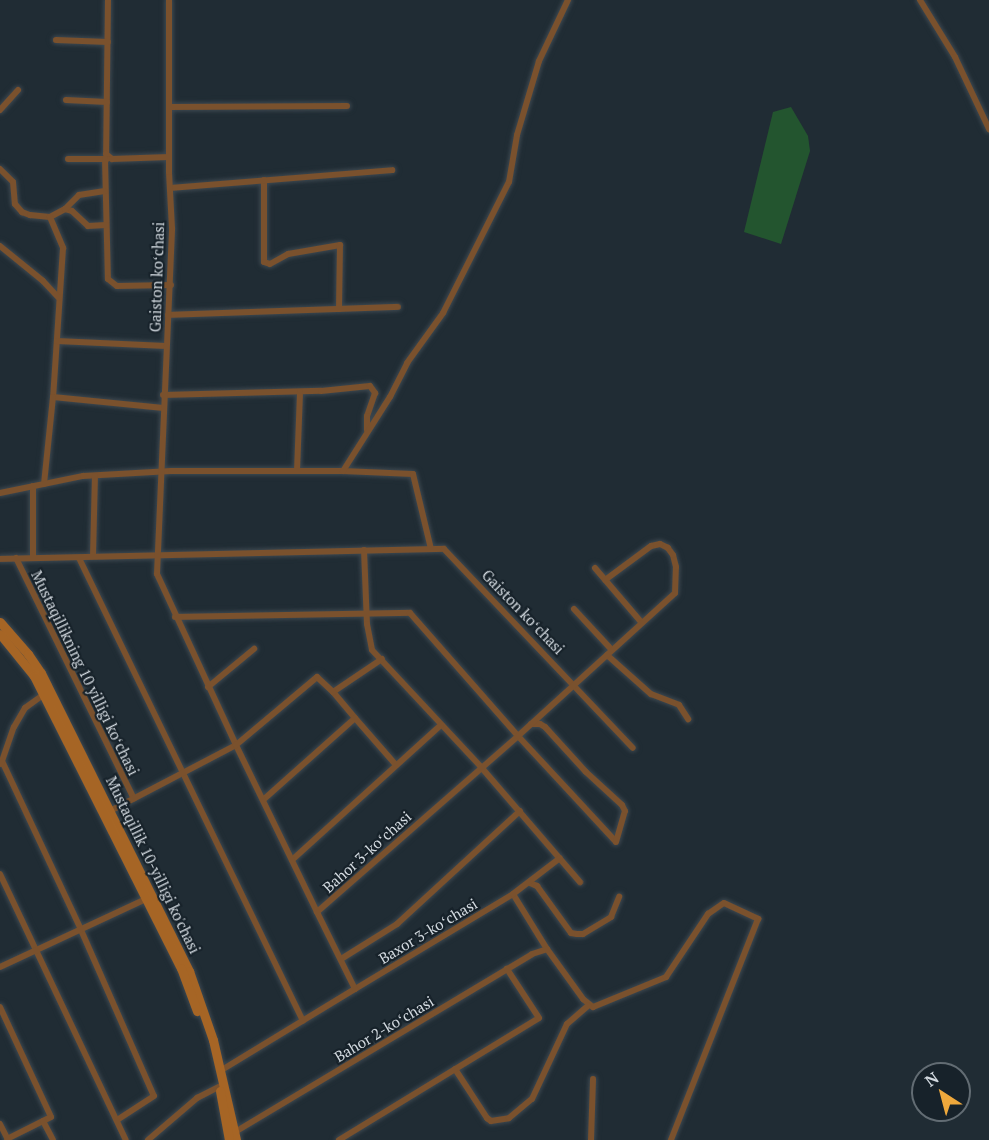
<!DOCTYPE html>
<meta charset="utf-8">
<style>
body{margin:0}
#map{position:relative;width:989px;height:1140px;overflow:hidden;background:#202c34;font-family:"PT Serif",serif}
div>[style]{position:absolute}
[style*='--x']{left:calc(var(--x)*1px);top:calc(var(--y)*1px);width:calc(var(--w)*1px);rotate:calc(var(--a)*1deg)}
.green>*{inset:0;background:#23552f}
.roads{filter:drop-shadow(0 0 2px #3d4850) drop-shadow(0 0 2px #3d4850)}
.street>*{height:6px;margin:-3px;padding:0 3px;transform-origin:3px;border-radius:3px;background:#7a512d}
.secondary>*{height:9px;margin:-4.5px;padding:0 4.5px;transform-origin:4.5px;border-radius:4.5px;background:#a66525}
span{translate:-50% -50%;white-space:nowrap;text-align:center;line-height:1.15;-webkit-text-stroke:4.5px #17222a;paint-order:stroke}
.street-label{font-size:15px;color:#d3dae0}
.north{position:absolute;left:911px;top:1062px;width:60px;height:60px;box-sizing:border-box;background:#17222a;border:2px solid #626c73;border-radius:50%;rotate:324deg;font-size:16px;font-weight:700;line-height:24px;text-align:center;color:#d3dae0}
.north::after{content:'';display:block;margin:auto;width:21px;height:27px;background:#eea83c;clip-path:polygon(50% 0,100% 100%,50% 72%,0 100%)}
</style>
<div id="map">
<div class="green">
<div style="clip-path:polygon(791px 107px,808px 136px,810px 151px,781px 244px,744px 232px,773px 112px)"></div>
</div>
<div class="roads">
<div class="street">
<div style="--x:108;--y:0;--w:154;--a:90.7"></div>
<div style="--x:106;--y:154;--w:8;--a:40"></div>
<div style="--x:112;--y:159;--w:57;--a:-2"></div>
<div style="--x:920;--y:0;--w:67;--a:58.4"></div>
<div style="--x:955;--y:57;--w:80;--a:64.7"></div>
<div style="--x:56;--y:40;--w:52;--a:2.2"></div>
<div style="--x:66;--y:100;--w:41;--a:2.8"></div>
<div style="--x:169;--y:107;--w:178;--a:-0.3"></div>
<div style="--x:0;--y:110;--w:27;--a:-48"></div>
<div style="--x:68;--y:159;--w:39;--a:0"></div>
<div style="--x:105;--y:159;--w:120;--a:88.6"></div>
<div style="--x:108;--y:279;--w:11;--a:38"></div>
<div style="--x:117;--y:286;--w:54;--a:-1.1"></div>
<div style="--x:0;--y:169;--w:18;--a:45"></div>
<div style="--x:13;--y:182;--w:22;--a:85"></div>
<div style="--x:15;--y:204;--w:11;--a:49"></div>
<div style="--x:22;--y:212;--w:9;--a:21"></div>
<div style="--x:30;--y:215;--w:20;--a:6"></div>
<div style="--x:50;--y:217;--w:17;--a:-28"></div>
<div style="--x:65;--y:209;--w:7;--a:16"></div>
<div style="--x:72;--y:211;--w:22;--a:43"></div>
<div style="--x:88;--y:226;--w:18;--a:-3"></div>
<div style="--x:264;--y:180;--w:82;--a:90"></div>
<div style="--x:264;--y:262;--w:6;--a:18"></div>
<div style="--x:270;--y:264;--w:21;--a:-29"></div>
<div style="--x:288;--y:254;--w:53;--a:-9.8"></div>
<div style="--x:340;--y:245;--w:64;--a:90.9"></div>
<div style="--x:170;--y:188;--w:223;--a:-4.6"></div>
<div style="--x:65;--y:209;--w:20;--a:-45"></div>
<div style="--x:79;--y:195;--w:26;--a:-9"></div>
<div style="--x:50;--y:217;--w:34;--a:67"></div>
<div style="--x:63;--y:248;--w:149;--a:93.8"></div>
<div style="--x:53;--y:397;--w:111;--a:5.7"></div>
<div style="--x:0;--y:246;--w:55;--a:39.1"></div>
<div style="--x:43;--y:281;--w:23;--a:47"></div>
<div style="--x:168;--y:315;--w:230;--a:-2"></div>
<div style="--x:57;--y:341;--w:109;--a:2.6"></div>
<div style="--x:163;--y:395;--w:158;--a:-1.5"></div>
<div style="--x:321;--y:391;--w:49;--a:-5.8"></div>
<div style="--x:370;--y:386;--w:9;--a:54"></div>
<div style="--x:375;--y:393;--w:24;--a:109"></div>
<div style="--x:367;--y:416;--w:14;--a:90"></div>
<div style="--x:297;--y:471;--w:79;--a:-87.8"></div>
<div style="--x:343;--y:471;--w:70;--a:2.5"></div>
<div style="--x:413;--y:474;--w:77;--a:76.5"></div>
<div style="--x:44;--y:484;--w:87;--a:-84.1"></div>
<div style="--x:33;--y:486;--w:72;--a:90"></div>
<div style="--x:0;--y:493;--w:85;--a:-11.6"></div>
<div style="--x:83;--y:476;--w:88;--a:-3.3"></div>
<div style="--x:171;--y:471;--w:172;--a:0"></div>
<div style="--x:343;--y:471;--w:88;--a:-57.6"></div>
<div style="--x:390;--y:397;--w:38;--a:-63"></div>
<div style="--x:407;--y:363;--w:62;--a:-54.2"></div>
<div style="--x:443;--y:313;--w:147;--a:-63.3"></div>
<div style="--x:509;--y:182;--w:48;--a:-80.3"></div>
<div style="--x:517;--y:135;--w:77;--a:-73.4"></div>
<div style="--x:539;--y:61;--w:68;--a:-64.6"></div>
<div style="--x:364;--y:550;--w:74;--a:87.7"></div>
<div style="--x:367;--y:624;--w:26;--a:79"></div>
<div style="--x:372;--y:650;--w:160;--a:47"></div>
<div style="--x:481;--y:767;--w:152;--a:49.3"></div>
<div style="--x:93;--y:556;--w:80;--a:-88.6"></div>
<div style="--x:16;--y:558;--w:268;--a:63.9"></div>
<div style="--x:79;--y:558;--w:514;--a:64.18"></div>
<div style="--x:0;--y:559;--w:444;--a:-1.3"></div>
<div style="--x:444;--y:549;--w:274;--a:46.5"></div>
<div style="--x:595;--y:568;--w:72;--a:49.5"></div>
<div style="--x:574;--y:609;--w:56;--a:47.2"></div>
<div style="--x:175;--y:617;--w:235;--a:-1"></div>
<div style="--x:410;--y:613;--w:164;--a:48.7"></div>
<div style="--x:518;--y:736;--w:144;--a:47.2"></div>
<div style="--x:616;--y:842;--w:32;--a:-74"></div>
<div style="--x:625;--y:811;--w:7;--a:-117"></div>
<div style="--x:622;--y:805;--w:49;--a:-137.5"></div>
<div style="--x:586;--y:772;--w:61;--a:-132.3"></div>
<div style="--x:545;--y:727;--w:6;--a:-149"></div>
<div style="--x:540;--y:724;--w:9;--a:180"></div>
<div style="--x:607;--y:655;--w:59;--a:41.6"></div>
<div style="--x:651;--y:694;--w:30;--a:21"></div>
<div style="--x:679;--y:705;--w:17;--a:57"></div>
<div style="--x:208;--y:687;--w:60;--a:-39.6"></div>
<div style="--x:355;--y:718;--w:34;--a:-130"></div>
<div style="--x:333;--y:692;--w:59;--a:-34"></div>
<div style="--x:2;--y:761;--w:187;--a:64.9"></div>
<div style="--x:81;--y:930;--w:181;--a:66.3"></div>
<div style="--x:154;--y:1096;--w:44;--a:147"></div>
<div style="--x:1;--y:764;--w:39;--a:-71"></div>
<div style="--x:14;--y:727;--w:22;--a:-60"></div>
<div style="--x:25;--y:708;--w:22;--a:-36"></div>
<div style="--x:263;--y:800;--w:123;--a:-41.7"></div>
<div style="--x:355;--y:718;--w:62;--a:48.9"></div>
<div style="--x:110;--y:811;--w:142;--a:-27.6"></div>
<div style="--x:236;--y:745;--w:188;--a:-114.8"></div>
<div style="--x:157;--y:574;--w:346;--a:-87.5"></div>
<div style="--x:172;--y:228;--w:56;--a:-93.1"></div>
<div style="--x:169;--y:172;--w:172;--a:-90"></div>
<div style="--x:292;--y:860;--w:201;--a:-42.2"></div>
<div style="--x:0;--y:874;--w:294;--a:64.7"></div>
<div style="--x:530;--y:883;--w:8;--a:23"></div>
<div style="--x:537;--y:886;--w:58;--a:54.1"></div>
<div style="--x:571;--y:933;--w:6;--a:9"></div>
<div style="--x:577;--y:934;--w:6;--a:0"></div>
<div style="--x:583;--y:934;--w:33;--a:-31"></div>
<div style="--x:611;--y:917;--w:22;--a:-68"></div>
<div style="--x:513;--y:894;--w:65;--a:58.3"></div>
<div style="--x:547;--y:949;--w:62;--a:54.2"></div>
<div style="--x:583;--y:999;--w:13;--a:39"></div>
<div style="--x:593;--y:1007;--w:79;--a:-22.3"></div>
<div style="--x:666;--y:977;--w:76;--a:-56.3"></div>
<div style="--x:708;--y:914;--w:19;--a:-35"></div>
<div style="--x:724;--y:903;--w:38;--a:25"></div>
<div style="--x:758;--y:919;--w:238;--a:111.5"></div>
<div style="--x:317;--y:912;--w:186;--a:-115.9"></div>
<div style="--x:236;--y:745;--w:106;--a:-40"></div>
<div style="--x:317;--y:677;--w:22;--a:43"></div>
<div style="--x:341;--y:959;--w:66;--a:-32"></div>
<div style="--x:397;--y:924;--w:167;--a:-42.6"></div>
<div style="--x:0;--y:967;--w:161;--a:-25"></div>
<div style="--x:355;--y:989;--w:184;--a:-31"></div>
<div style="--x:513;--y:894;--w:59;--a:-37.5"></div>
<div style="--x:0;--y:1007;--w:121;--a:65.1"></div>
<div style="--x:51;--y:1117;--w:49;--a:153.4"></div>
<div style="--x:455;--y:1069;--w:59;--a:56.9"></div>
<div style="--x:487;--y:1118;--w:5;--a:37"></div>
<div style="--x:491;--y:1121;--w:18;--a:-9"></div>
<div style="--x:509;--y:1118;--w:30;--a:-40"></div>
<div style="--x:532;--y:1099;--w:83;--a:-65"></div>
<div style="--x:567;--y:1024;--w:28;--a:-41"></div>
<div style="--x:220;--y:1071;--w:158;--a:-31.3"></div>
<div style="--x:355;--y:989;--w:86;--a:-116.3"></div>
<div style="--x:317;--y:912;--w:267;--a:-41.2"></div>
<div style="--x:518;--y:736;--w:212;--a:-42.3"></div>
<div style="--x:675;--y:593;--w:26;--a:-88"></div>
<div style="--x:676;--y:567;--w:12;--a:-104"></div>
<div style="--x:673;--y:555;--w:9;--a:-126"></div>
<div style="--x:668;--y:548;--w:9;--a:-153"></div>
<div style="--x:660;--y:544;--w:9;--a:167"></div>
<div style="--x:651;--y:546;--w:57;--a:143.5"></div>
<div style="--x:43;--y:1121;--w:21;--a:62"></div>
<div style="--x:0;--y:1124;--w:18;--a:63"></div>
<div style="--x:235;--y:1132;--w:346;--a:-30.9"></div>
<div style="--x:532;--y:954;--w:16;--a:-18"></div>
<div style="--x:148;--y:1140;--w:65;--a:-40.6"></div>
<div style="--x:197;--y:1098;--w:25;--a:-27"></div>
<div style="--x:339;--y:1140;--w:234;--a:-31.4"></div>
<div style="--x:539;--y:1018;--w:59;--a:-123.1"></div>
<div style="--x:591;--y:1140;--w:61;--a:-88.1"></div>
</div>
<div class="secondary">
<div style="--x:0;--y:622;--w:43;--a:48.8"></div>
<div style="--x:28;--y:654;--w:23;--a:56"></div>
<div style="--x:41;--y:673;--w:333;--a:63.6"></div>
<div style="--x:189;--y:971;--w:73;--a:70.8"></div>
<div style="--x:213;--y:1040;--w:103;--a:77"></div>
<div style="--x:0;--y:634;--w:54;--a:51"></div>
<div style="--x:34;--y:676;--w:327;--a:63.3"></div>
<div style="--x:181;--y:968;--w:46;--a:69.6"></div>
<div style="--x:220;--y:1091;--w:50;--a:79.6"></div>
</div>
</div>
<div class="street-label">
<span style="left:157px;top:277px;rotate:-88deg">Gaiston koʻchasi</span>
<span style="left:523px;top:612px;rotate:46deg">Gaiston koʻchasi</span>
<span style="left:85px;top:673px;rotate:64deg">Mustaqillikning 10 yilligi koʻchasi</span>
<span style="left:367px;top:852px;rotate:-42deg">Bahor 3-koʻchasi</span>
<span style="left:153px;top:865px;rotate:64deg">Mustaqillik 10-yilligi ko'chasi</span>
<span style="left:428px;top:931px;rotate:-31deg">Baxor 3-koʻchasi</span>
<span style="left:384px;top:1029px;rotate:-31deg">Bahor 2-koʻchasi</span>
</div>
<div class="north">N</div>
</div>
